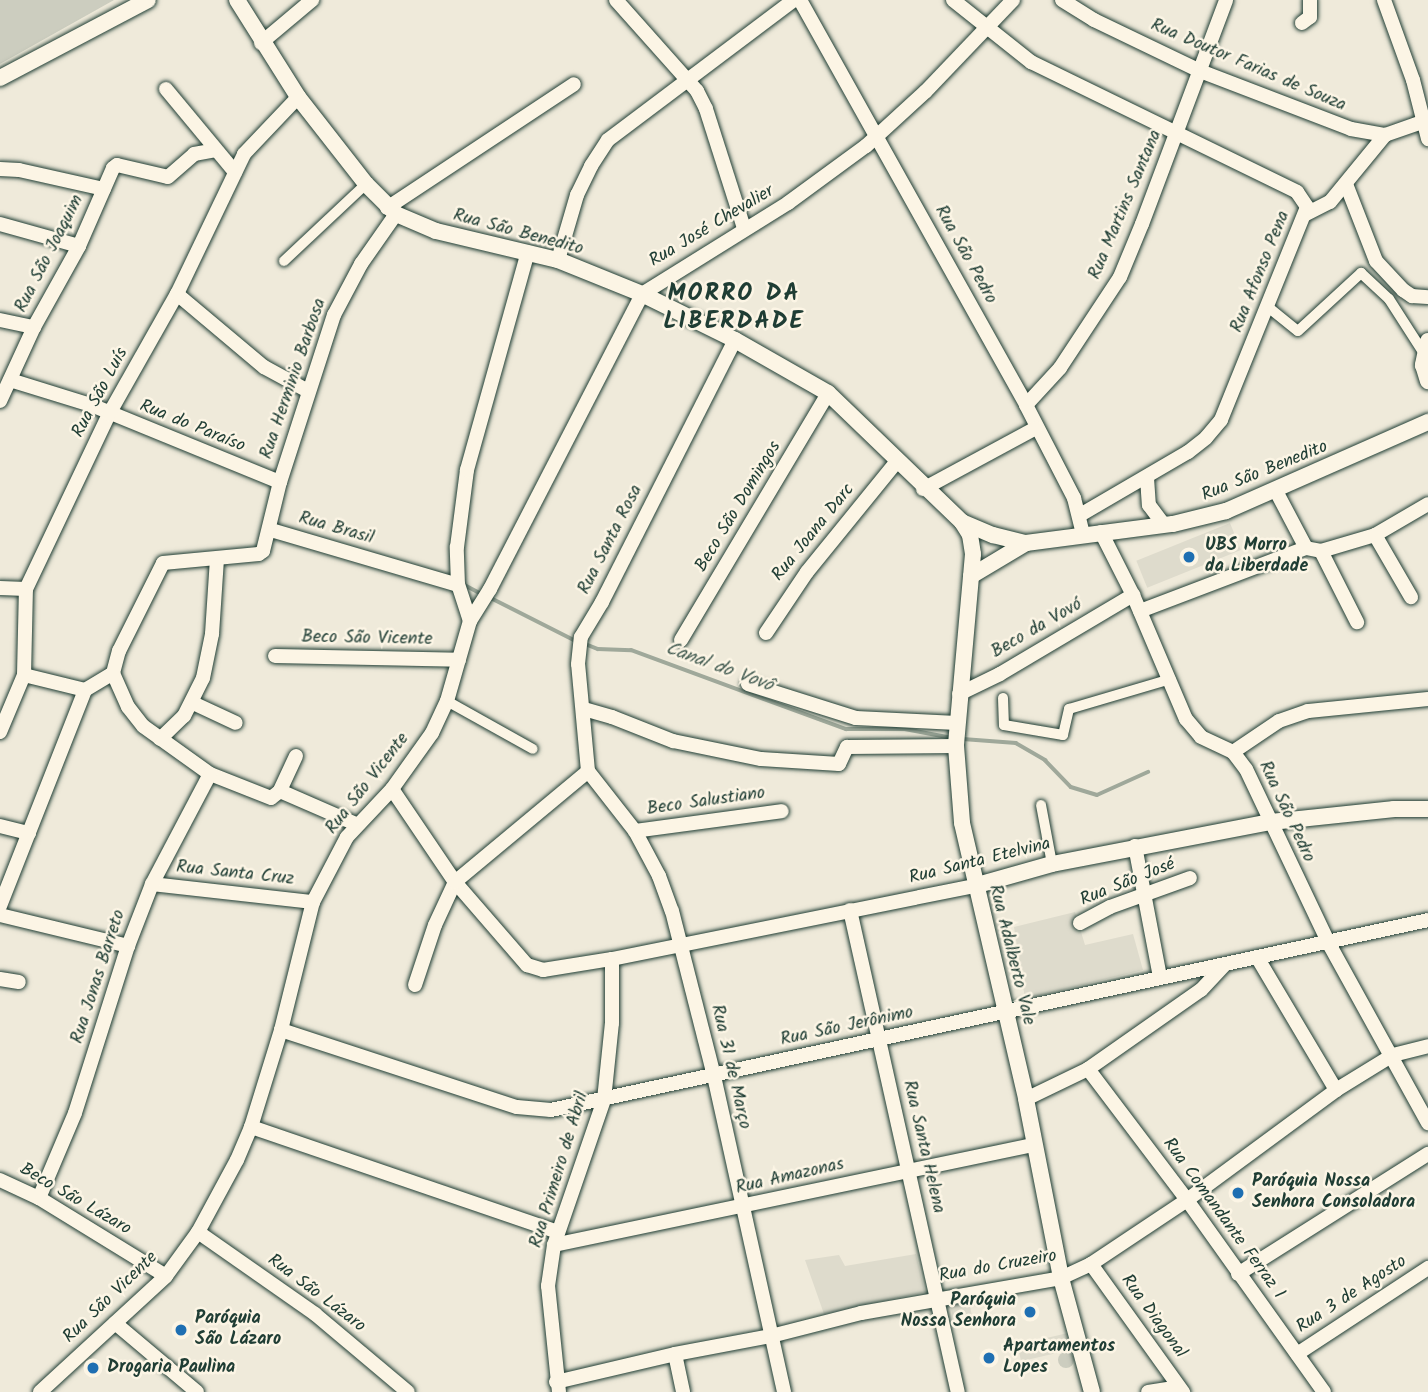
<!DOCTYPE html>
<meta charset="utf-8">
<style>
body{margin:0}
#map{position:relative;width:1428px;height:1392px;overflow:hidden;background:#efeada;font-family:Kalam,sans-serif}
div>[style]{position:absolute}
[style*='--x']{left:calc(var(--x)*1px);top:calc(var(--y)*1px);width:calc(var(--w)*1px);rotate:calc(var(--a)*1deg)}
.built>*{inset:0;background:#dedbcc;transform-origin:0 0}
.green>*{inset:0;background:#cccdbf}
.round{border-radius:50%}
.stream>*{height:3.5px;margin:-1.75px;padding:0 1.75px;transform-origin:1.75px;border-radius:1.75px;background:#9fa89a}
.roads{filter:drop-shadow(0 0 2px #1f3d34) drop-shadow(0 0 2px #1f3d34)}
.pedestrian>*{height:10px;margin:-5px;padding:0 5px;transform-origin:5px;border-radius:5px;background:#fcf5e5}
.minor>*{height:14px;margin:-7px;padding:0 7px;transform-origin:7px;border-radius:7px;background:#fcf5e5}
.tertiary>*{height:16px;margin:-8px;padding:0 8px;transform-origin:8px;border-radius:8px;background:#fcf5e5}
.dots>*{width:19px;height:19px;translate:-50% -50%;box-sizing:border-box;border:4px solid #fcf5e5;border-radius:50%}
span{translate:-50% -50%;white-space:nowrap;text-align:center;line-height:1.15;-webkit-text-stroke:5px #fcf5e5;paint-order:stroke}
.street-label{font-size:18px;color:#1f3d34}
.poi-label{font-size:18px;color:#1f3d34;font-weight:700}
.left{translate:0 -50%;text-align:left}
.right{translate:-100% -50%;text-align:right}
.water-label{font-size:19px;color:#455d53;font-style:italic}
.district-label{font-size:24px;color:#1f3d34;font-weight:700;letter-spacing:2px}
</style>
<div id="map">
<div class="built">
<div style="left:1230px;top:523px;width:29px;height:101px;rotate:68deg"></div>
<div style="clip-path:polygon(1075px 912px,1085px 945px,1133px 934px,1143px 970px,1025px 999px,1014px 927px)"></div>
<div style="clip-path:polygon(916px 1254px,925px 1292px,824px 1314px,805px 1260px,839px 1255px,845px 1266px)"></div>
<div style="left:968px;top:1297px;width:24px;height:19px;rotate:78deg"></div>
<div style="left:1068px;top:1333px;width:17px;height:52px;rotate:77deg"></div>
</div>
<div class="green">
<div style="clip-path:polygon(0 0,114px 0,0 64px)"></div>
<div class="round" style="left:1058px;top:1352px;width:16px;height:16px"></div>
</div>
<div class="stream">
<div style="--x:461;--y:583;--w:24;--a:28"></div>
<div style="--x:489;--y:597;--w:97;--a:26.8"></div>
<div style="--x:583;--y:643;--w:16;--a:22"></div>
<div style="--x:598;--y:649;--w:33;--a:2"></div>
<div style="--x:631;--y:650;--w:229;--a:20.2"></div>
<div style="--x:846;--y:729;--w:59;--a:0"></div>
<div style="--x:905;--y:729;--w:48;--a:10.8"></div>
<div style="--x:963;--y:739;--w:53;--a:4.3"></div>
<div style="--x:1016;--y:743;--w:34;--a:30"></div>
<div style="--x:1045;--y:760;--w:37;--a:46"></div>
<div style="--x:1071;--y:787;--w:27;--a:17"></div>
<div style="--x:1097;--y:795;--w:56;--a:-24.3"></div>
</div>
<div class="roads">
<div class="pedestrian">
<div style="--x:284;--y:261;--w:112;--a:-43.2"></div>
<div style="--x:1268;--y:307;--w:38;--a:39"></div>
<div style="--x:1298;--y:331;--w:86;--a:-42.6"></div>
<div style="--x:1361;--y:273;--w:38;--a:43"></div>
<div style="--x:1389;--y:299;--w:63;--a:57.3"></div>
<div style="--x:1003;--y:698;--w:27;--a:88"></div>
<div style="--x:1004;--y:725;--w:60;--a:9.6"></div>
<div style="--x:1063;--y:735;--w:27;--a:-77"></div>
<div style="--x:1069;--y:709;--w:106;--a:-16.4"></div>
<div style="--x:447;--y:701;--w:98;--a:29.2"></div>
<div style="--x:1041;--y:805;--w:60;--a:79.4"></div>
</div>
<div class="minor">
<div style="--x:616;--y:0;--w:122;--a:48.3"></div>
<div style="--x:697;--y:91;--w:20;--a:63"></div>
<div style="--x:706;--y:109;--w:125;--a:72.3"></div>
<div style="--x:800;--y:0;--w:464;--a:60.8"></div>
<div style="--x:1026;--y:405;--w:105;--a:62.7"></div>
<div style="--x:1074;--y:498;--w:37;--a:76"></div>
<div style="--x:953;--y:0;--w:100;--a:38.5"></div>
<div style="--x:1031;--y:62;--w:296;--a:26"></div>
<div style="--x:1297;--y:192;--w:18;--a:56"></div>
<div style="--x:1307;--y:207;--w:230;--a:112"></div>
<div style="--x:1221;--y:420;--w:23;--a:130"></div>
<div style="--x:1206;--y:438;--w:23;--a:142"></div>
<div style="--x:1188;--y:452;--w:125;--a:149.7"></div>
<div style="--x:1062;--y:0;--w:38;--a:32"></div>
<div style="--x:1094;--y:20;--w:118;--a:25.7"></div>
<div style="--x:1200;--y:71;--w:162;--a:21"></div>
<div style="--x:1351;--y:129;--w:35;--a:10"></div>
<div style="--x:1385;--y:135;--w:42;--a:-19.3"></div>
<div style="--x:1384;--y:0;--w:85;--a:70.1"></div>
<div style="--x:1413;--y:80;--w:61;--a:75.7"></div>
<div style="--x:1302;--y:23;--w:10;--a:-37"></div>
<div style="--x:1310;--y:17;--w:17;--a:-90"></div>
<div style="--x:261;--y:43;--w:67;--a:-40.1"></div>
<div style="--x:166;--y:89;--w:108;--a:50.3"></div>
<div style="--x:0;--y:169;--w:19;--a:3"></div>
<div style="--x:19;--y:170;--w:87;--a:12.6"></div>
<div style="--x:1346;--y:184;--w:83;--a:68.7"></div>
<div style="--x:1376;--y:261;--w:40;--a:47"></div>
<div style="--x:1403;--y:290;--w:11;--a:34"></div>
<div style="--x:1412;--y:296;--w:16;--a:4"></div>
<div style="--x:387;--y:208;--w:224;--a:-33.5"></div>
<div style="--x:1306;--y:214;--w:27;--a:-27"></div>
<div style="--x:1330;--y:202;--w:87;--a:-50.6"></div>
<div style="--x:0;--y:224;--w:82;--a:15.6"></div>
<div style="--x:558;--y:260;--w:68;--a:-73.7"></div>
<div style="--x:577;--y:195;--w:32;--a:-64"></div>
<div style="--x:591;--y:166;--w:31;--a:-57"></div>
<div style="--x:608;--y:140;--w:233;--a:-37"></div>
<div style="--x:177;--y:294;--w:114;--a:40"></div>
<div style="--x:264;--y:367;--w:50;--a:28.6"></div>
<div style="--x:0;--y:320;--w:35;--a:12"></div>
<div style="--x:10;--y:380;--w:85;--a:17.2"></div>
<div style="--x:91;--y:405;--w:204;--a:22.2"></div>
<div style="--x:0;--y:401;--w:81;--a:-65.3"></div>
<div style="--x:34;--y:327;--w:93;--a:-60.9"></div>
<div style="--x:79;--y:246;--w:85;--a:-66.4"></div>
<div style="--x:113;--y:168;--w:5;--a:-37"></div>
<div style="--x:117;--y:165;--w:52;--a:13.2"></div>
<div style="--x:168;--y:177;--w:35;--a:-41"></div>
<div style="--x:194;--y:154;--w:22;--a:-10"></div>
<div style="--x:1026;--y:405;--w:50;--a:-47.4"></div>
<div style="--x:1060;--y:368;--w:109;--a:-56.6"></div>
<div style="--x:1120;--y:277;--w:57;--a:-67.5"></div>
<div style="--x:1142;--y:224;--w:239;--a:-69.4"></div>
<div style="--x:1147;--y:478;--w:27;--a:86"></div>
<div style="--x:1149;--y:505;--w:25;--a:53"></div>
<div style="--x:923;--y:489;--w:128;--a:-28.4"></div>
<div style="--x:1276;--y:491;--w:64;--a:62.2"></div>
<div style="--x:271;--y:530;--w:195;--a:16.4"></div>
<div style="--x:1101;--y:532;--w:71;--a:63.1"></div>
<div style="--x:1133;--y:595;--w:135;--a:66.9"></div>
<div style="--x:1186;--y:719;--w:23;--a:50"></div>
<div style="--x:1201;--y:737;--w:35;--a:25"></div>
<div style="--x:1233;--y:752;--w:21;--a:53"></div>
<div style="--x:1246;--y:769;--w:191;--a:64.6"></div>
<div style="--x:1328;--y:942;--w:207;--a:61.1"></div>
<div style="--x:1375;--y:535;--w:72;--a:59.9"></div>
<div style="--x:1321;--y:551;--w:80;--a:63.1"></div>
<div style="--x:0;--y:588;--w:26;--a:2"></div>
<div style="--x:1140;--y:611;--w:178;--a:-20.8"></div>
<div style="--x:1306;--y:548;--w:15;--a:11"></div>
<div style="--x:1321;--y:551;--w:56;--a:-16.5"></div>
<div style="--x:1375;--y:535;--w:61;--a:-30.3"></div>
<div style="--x:470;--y:621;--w:38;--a:-58"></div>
<div style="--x:490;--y:589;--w:332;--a:-62.7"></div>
<div style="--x:642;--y:294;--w:172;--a:-31.9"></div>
<div style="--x:788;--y:203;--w:97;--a:-36.2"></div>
<div style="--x:866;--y:146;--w:81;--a:-42.5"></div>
<div style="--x:926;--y:91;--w:126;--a:-46.3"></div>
<div style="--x:766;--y:633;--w:73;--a:-56.1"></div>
<div style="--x:807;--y:572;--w:144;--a:-50.9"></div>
<div style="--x:681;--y:640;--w:287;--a:-59.2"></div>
<div style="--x:275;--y:656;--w:184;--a:1.2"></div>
<div style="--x:24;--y:675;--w:63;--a:13.8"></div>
<div style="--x:748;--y:684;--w:113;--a:17.5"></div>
<div style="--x:856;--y:718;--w:101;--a:2.8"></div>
<div style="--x:959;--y:694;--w:46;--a:-26"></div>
<div style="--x:1000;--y:674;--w:155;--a:-30.7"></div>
<div style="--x:193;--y:703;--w:47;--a:24.9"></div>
<div style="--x:584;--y:709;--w:29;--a:16"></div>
<div style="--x:612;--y:717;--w:66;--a:21.5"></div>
<div style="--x:673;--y:741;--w:90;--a:11.6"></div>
<div style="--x:761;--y:759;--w:78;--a:3.7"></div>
<div style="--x:839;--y:764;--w:19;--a:-65"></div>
<div style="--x:847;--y:747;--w:109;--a:-0.5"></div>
<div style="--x:0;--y:732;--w:62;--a:-67.2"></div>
<div style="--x:24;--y:675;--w:86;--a:-88.7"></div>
<div style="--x:26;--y:589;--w:194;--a:-64.6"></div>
<div style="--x:109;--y:414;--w:138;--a:-60.5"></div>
<div style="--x:177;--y:294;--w:155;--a:-64.4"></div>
<div style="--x:244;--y:154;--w:79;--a:-46.5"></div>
<div style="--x:160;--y:739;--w:33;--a:-44"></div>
<div style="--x:184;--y:716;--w:42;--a:-63.4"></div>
<div style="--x:203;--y:678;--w:45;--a:-78.4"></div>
<div style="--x:212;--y:634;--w:75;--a:-86.2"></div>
<div style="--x:1233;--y:752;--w:55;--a:-34"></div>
<div style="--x:1279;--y:721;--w:31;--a:-19"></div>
<div style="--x:1308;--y:711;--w:121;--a:-5.7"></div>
<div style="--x:296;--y:756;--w:38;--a:115"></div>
<div style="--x:280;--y:791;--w:11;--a:142"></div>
<div style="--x:271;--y:798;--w:66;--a:-158.5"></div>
<div style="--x:210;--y:774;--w:82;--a:-144.4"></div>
<div style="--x:143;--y:726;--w:24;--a:-128"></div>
<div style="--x:128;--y:707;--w:37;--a:-114"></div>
<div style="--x:113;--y:673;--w:23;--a:-75"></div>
<div style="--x:119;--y:651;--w:98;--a:-63.4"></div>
<div style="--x:163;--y:563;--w:96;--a:-5.4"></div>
<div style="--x:259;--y:554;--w:5;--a:-37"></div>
<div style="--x:263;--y:551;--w:71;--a:-76.2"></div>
<div style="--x:280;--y:482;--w:176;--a:-72.1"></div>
<div style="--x:334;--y:315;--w:58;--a:-62.1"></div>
<div style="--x:361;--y:264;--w:61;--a:-55"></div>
<div style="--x:588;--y:771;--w:76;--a:51.9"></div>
<div style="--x:635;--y:831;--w:51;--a:61.9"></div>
<div style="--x:659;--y:876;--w:37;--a:70"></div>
<div style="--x:672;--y:911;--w:170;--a:75.7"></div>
<div style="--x:714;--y:1076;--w:324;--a:77.5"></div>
<div style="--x:588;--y:771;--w:107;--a:-95.3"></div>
<div style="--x:578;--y:664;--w:27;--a:-84"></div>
<div style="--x:581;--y:637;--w:41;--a:-59"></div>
<div style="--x:602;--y:602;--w:294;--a:-63.1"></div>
<div style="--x:392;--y:789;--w:112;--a:55.9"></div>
<div style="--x:455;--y:882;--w:110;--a:49.1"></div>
<div style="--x:527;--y:965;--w:17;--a:17"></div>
<div style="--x:543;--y:970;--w:70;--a:-9.1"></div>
<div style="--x:612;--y:959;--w:369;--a:-11.4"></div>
<div style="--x:280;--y:791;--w:83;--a:23.5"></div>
<div style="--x:0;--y:826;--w:30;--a:14"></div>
<div style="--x:635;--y:831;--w:148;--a:-7.7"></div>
<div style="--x:1135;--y:846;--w:133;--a:79.2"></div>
<div style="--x:152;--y:884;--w:162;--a:6.4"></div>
<div style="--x:0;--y:906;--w:232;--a:-68.5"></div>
<div style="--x:85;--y:690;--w:33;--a:-31"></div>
<div style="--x:850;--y:910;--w:494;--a:77.4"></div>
<div style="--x:0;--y:915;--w:132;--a:13.6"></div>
<div style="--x:1080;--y:923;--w:34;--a:-28"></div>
<div style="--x:1110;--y:907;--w:85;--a:-19.9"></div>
<div style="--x:1257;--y:957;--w:155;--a:59.3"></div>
<div style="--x:0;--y:979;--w:19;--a:9"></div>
<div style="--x:415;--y:985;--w:63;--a:-71.6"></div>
<div style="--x:435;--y:925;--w:47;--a:-65.1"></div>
<div style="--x:455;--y:882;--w:173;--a:-39.8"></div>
<div style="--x:281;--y:1030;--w:248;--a:18.1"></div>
<div style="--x:517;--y:1107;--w:34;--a:5"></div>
<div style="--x:551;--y:1110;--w:897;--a:-12.22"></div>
<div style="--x:1088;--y:1069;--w:164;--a:52.9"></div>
<div style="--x:1187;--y:1200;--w:236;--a:54.5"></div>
<div style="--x:1026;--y:1099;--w:69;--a:-25.8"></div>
<div style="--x:1088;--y:1069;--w:138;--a:-35"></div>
<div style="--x:1201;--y:990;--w:34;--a:-47"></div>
<div style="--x:251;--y:1127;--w:324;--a:18.9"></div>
<div style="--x:0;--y:1180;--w:43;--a:24.8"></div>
<div style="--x:39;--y:1198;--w:149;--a:31.6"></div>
<div style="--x:39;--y:1198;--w:92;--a:-67"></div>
<div style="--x:75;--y:1113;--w:175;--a:-72.4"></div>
<div style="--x:128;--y:946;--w:66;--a:-68.8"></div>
<div style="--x:152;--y:884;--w:124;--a:-62.2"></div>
<div style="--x:198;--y:1232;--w:143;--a:35"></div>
<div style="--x:315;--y:1314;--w:121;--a:40"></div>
<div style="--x:554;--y:1245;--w:490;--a:-11.8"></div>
<div style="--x:1091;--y:1264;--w:158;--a:54.3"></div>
<div style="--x:1238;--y:1274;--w:225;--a:-32.3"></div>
<div style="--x:115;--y:1323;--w:107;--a:40.1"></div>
<div style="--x:675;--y:1354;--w:39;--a:78"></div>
<div style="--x:1297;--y:1354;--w:157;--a:-33.3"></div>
<div style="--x:556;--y:1382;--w:122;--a:-13.2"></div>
<div style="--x:675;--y:1354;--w:98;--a:-10.6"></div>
<div style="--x:771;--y:1336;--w:93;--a:-14.3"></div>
<div style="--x:861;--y:1313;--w:203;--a:-9.9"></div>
<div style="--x:1061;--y:1278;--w:33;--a:-25"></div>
<div style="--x:1091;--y:1264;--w:115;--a:-33.7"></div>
<div style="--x:1187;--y:1200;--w:185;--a:-36.4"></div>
<div style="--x:1336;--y:1090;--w:67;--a:-31.6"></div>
<div style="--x:1393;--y:1055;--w:36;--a:-14"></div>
<div style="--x:40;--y:1392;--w:171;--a:-42.6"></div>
<div style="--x:166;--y:1276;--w:54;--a:-54"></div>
<div style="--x:198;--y:1232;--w:82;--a:-61.6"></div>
<div style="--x:237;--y:1160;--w:36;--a:-67"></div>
<div style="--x:251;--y:1127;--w:102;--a:-72.8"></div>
<div style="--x:281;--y:1030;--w:132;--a:-76"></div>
<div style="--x:313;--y:902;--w:73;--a:-62.4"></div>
<div style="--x:347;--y:837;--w:66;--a:-46.8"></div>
<div style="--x:392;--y:789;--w:69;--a:-54.5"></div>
<div style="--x:432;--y:733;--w:35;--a:-65"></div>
<div style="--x:447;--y:701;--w:83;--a:-74"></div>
<div style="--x:470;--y:621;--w:38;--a:-108"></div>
<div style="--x:458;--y:585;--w:38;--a:-92"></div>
<div style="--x:457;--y:547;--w:78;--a:-82.6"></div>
<div style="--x:467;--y:470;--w:226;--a:-74.4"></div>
<div style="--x:559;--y:1392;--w:107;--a:-95.9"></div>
<div style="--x:548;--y:1286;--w:41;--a:-81.7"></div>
<div style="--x:554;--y:1245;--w:153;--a:-71"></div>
<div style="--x:604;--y:1100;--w:77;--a:-84.1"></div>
<div style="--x:612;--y:1023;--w:64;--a:-90"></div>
<div style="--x:1148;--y:1392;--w:31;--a:-9"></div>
</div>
<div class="tertiary">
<div style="--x:237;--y:0;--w:115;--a:57.8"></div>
<div style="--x:298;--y:97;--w:110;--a:52"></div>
<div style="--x:366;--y:184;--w:42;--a:45"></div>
<div style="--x:396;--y:214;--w:43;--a:23"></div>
<div style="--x:436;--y:231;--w:125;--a:13.4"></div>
<div style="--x:558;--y:260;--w:91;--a:22"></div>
<div style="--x:642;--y:294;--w:104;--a:26.3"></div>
<div style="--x:735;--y:340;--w:107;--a:29.7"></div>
<div style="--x:828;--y:393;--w:186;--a:43.9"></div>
<div style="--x:962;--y:522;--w:34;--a:23"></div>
<div style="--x:993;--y:535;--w:34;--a:14"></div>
<div style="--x:0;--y:78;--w:167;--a:-27.8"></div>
<div style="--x:1428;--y:341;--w:25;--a:102"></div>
<div style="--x:1423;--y:365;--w:17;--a:73"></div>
<div style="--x:962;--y:522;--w:15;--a:58"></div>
<div style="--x:970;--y:535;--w:19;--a:81"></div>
<div style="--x:973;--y:554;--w:193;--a:95.1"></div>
<div style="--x:956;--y:746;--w:77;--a:85.5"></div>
<div style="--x:962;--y:823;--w:283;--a:76.9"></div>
<div style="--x:1026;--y:1099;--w:182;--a:78.9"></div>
<div style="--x:1061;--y:1278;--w:118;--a:74.8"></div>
<div style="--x:971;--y:576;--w:64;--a:-31"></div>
<div style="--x:1026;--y:543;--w:148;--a:-7.4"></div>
<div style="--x:1173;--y:524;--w:55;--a:-13.8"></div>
<div style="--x:1226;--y:511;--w:221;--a:-23.8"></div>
<div style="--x:974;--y:886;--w:81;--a:-15.8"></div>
<div style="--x:1052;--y:864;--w:223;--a:-10.9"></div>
<div style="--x:1271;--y:822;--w:124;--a:-6"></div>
<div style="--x:1394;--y:809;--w:34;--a:0"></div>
</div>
</div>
<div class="dots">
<div style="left:1189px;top:557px;background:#1f6fb2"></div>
<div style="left:1238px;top:1193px;background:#1f6fb2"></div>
<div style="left:1030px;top:1312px;background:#1f6fb2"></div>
<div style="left:181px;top:1330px;background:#1f6fb2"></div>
<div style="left:989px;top:1358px;background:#1f6fb2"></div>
<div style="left:93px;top:1368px;background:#1f6fb2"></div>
</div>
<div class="street-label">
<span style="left:1248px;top:66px;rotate:23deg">Rua Doutor Farias de Souza</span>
<span style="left:1126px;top:205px;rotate:-67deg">Rua Martins Santana</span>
<span style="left:712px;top:227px;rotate:-31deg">Rua José Chevalier</span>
<span style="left:518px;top:233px;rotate:15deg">Rua São Benedito</span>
<span style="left:50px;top:254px;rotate:-63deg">Rua São Joaquim</span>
<span style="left:965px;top:255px;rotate:61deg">Rua São Pedro</span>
<span style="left:1261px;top:272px;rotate:-68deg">Rua Afonso Pena</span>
<span style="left:294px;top:379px;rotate:-71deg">Rua Herminio Barbosa</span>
<span style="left:101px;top:393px;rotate:-62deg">Rua São Luís</span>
<span style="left:192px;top:427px;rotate:22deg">Rua do Paraíso</span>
<span style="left:1265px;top:472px;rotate:-22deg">Rua São Benedito</span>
<span style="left:739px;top:507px;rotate:-59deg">Beco São Domingos</span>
<span style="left:336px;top:529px;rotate:16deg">Rua Brasil</span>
<span style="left:814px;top:533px;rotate:-51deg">Rua Joana Darc</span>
<span style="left:611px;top:540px;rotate:-63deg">Rua Santa Rosa</span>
<span style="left:1037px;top:629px;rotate:-30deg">Beco da Vovó</span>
<span style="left:367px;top:639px;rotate:1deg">Beco São Vicente</span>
<span style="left:368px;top:784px;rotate:-52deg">Rua São Vicente</span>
<span style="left:706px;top:802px;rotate:-8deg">Beco Salustiano</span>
<span style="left:1286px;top:812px;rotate:65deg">Rua São Pedro</span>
<span style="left:980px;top:862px;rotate:-14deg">Rua Santa Etelvina</span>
<span style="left:235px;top:874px;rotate:6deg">Rua Santa Cruz</span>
<span style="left:1128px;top:883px;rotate:-22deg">Rua São José</span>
<span style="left:1011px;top:955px;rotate:76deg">Rua Adalberto Vale</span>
<span style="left:99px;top:977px;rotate:-72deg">Rua Jonas Barreto</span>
<span style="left:847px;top:1027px;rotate:-12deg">Rua São Jerônimo</span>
<span style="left:730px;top:1067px;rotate:77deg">Rua 31 de Março</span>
<span style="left:923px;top:1147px;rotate:77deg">Rua Santa Helena</span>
<span style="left:560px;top:1170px;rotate:-73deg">Rua Primeiro de Abril</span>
<span style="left:790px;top:1177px;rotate:-13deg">Rua Amazonas</span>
<span style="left:75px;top:1200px;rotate:30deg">Beco São Lázaro</span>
<span style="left:1223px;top:1219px;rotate:54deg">Rua Comandante Ferraz 1</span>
<span style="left:998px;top:1267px;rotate:-10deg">Rua do Cruzeiro</span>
<span style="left:316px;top:1294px;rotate:37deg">Rua São Lázaro</span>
<span style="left:1352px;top:1295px;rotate:-33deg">Rua 3 de Agosto</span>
<span style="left:111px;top:1298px;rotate:-44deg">Rua São Vicente</span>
<span style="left:1153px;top:1317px;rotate:54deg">Rua Diagonal</span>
</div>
<div class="poi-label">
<span class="left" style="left:1205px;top:557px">UBS Morro<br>da Liberdade</span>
<span class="left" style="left:1252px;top:1193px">Paróquia Nossa<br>Senhora Consoladora</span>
<span class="right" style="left:1016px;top:1312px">Paróquia<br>Nossa Senhora</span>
<span class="left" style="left:195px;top:1330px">Paróquia<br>São Lázaro</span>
<span class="left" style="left:1003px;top:1358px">Apartamentos<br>Lopes</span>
<span class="left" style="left:107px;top:1368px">Drogaria Paulina</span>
</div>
<div class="water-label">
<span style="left:719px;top:668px;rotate:20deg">Canal do Vovô</span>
</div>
<div class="district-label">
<span style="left:734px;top:308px">MORRO DA<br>LIBERDADE</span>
</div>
</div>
